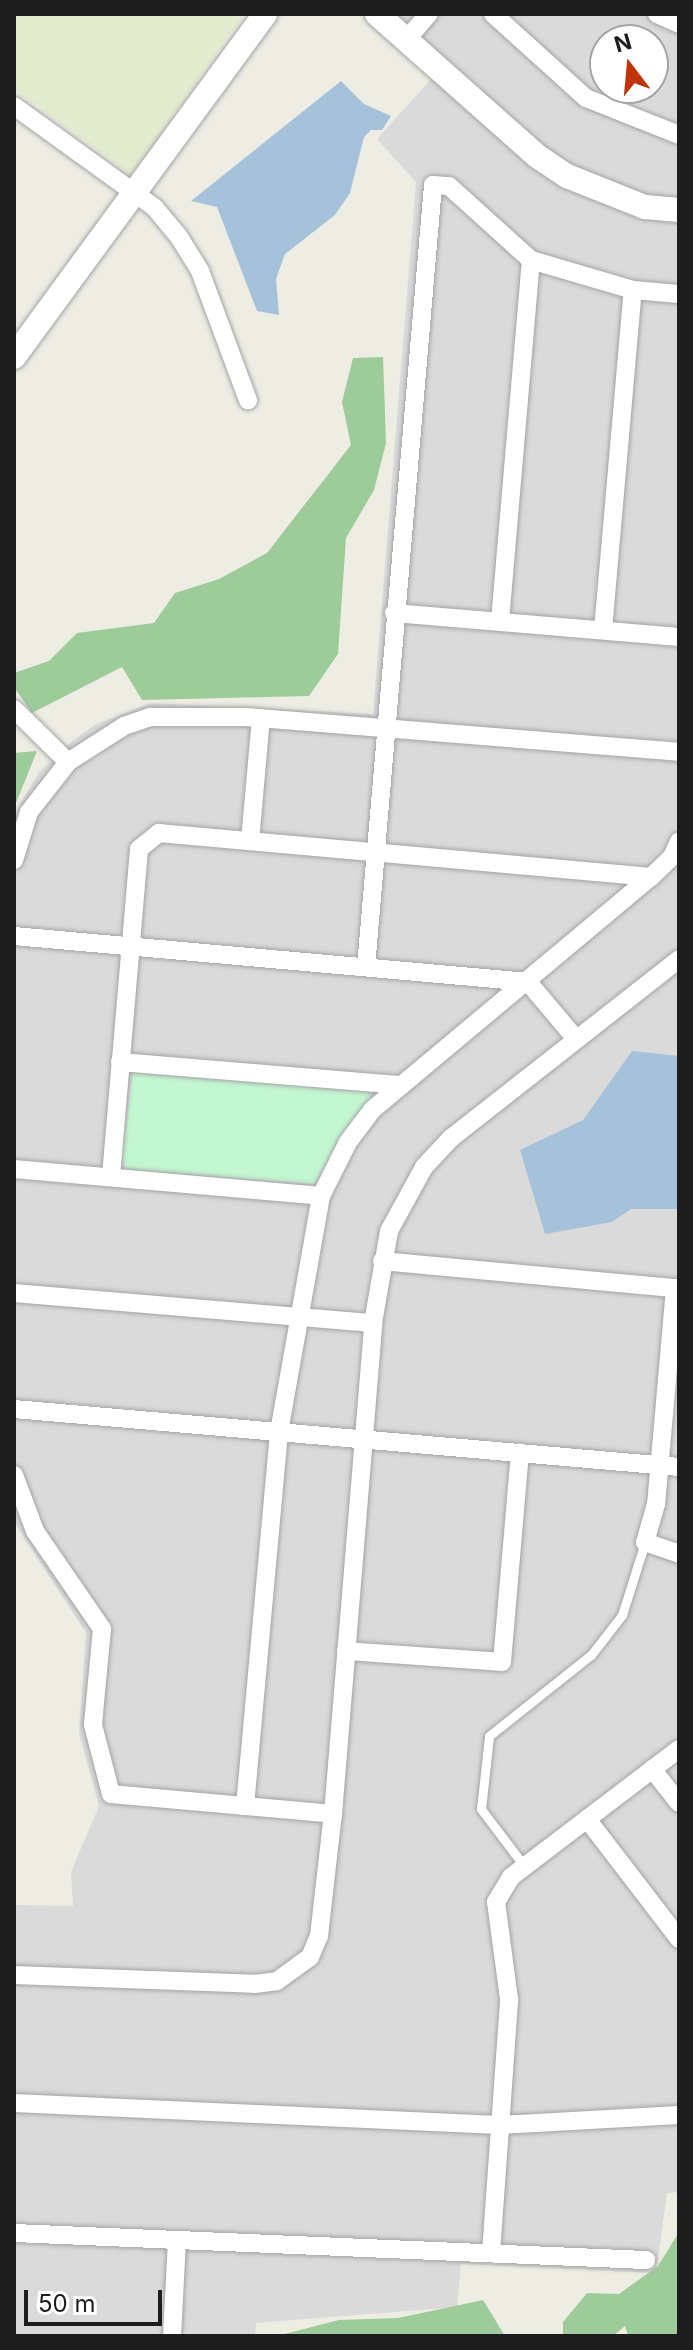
<!DOCTYPE html>
<style>
body{margin:0}
#map{position:relative;width:693px;height:2350px;overflow:hidden;background:#eeede3;font-family:Inter,sans-serif}
div>[style]{position:absolute}
[style*='--x']{left:calc(var(--x)*1px);top:calc(var(--y)*1px);width:calc(var(--w)*1px);rotate:calc(var(--a)*1deg)}
.residential>*{inset:0;background:#dbdada}
.farmland>*{inset:0;background:#e3eccf}
.forest>*{inset:0;background:#9dcb9a}
.park>*{inset:0;background:#c2f7d2}
.water>*{inset:0;background:#a6c2da}
.roads{filter:drop-shadow(0 0 2px #a4a4a4) drop-shadow(0 0 2px #a4a4a4)}
.service>*{height:9px;margin:-4.5px;padding:0 4.5px;transform-origin:4.5px;border-radius:4.5px;background:#fff}
.minor>*{height:18px;margin:-9px;padding:0 9px;transform-origin:9px;border-radius:9px;background:#fff}
.tertiary>*{height:24px;margin:-12px;padding:0 12px;transform-origin:12px;border-radius:12px;background:#fff}
span{translate:-50% -50%;white-space:nowrap;text-align:center;line-height:1.15;-webkit-text-stroke:8px #fff;paint-order:stroke}
.frame{position:absolute;inset:0;border:16px solid #1d1d1d;pointer-events:none}
.north{position:absolute;left:589px;top:24px;width:80px;height:80px;box-sizing:border-box;background:#fff;border:2px solid #a5a5a5;border-radius:50%;rotate:344deg;font-size:22px;font-weight:700;line-height:32px;text-align:center;color:#1d1d1d}
.north::after{content:'';display:block;margin:auto;width:28px;height:36px;background:#c13409;clip-path:polygon(50% 0,100% 100%,50% 72%,0 100%)}
.scale{position:absolute;left:24px;top:2290px;width:138px;height:36px;box-sizing:border-box;border:4px solid #1d1d1d;border-top:0;padding-left:10px;font-size:24px;line-height:28px;white-space:nowrap;color:#1d1d1d;-webkit-text-stroke:6px #fff;paint-order:stroke}
</style>
<div id="map">
<div class="residential">
<div style="clip-path:polygon(evenodd,397px 14px,679px 14px,679px 2192px,667px 2193px,656px 2273px,461px 2264px,457px 2307px,256px 2323px,255px 2336px,14px 2336px,14px 1905px,73px 1906px,71px 1872px,99px 1806px,79px 1733px,86px 1633px,14px 1522px,14px 814px,39px 772px,72px 741px,96px 724px,151px 703px,373px 714px,416px 182px,377px 139px,444px 65px,397px 14px,605px 40px,653px 40px,653px 88px,605px 88px,605px 40px)"></div>
</div>
<div class="farmland">
<div style="clip-path:polygon(14px 14px,244px 14px,131px 175px,14px 89px)"></div>
</div>
<div class="forest">
<div style="clip-path:polygon(383px 357px,386px 443px,374px 490px,346px 538px,338px 654px,309px 696px,142px 700px,122px 667px,32px 713px,14px 687px,14px 673px,49px 661px,77px 633px,154px 623px,175px 593px,219px 579px,267px 553px,351px 445px,342px 402px,353px 358px)"></div>
<div style="clip-path:polygon(37px 751px,14px 808px,14px 753px)"></div>
<div style="clip-path:polygon(679px 2232px,679px 2336px,628px 2336px,625px 2326px,613px 2336px,563px 2336px,563px 2322px,587px 2293px,619px 2294px,658px 2266px)"></div>
<div style="clip-path:polygon(483px 2300px,505px 2336px,277px 2336px,339px 2320px,398px 2318px)"></div>
</div>
<div class="park">
<div style="clip-path:polygon(133px 1072px,365px 1090px,370px 1097px,313px 1184px,127px 1169px,121px 1158px)"></div>
</div>
<div class="water">
<div style="clip-path:polygon(341px 81px,364px 104px,391px 116px,382px 130px,371px 130px,364px 137px,350px 193px,335px 215px,285px 254px,276px 279px,279px 315px,257px 311px,217px 207px,191px 201px)"></div>
<div style="clip-path:polygon(632px 1051px,679px 1056px,679px 1209px,631px 1209px,612px 1222px,545px 1234px,520px 1150px,583px 1120px)"></div>
</div>
<div class="roads">
<div class="service">
<div style="--x:525;--y:1867;--w:73;--a:-127.2"></div>
<div style="--x:481;--y:1809;--w:73;--a:-83.7"></div>
<div style="--x:489;--y:1736;--w:130;--a:-38.5"></div>
<div style="--x:591;--y:1655;--w:51;--a:-52.2"></div>
<div style="--x:622;--y:1615;--w:77;--a:-72.5"></div>
</div>
<div class="minor">
<div style="--x:493;--y:14;--w:125;--a:42.1"></div>
<div style="--x:586;--y:98;--w:100;--a:21.7"></div>
<div style="--x:657;--y:14;--w:24;--a:24"></div>
<div style="--x:406;--y:40;--w:35;--a:-49"></div>
<div style="--x:14;--y:106;--w:173;--a:35.8"></div>
<div style="--x:154;--y:207;--w:39;--a:50"></div>
<div style="--x:179;--y:237;--w:40;--a:58"></div>
<div style="--x:200;--y:271;--w:138;--a:69.6"></div>
<div style="--x:394;--y:613;--w:286;--a:4.8"></div>
<div style="--x:500;--y:621;--w:362;--a:-85.1"></div>
<div style="--x:603;--y:630;--w:341;--a:-85"></div>
<div style="--x:14;--y:709;--w:76;--a:44.5"></div>
<div style="--x:250;--y:841;--w:123;--a:-84.9"></div>
<div style="--x:14;--y:860;--w:50;--a:-72.6"></div>
<div style="--x:29;--y:812;--w:63;--a:-52"></div>
<div style="--x:68;--y:762;--w:67;--a:-32.7"></div>
<div style="--x:124;--y:726;--w:28;--a:-19"></div>
<div style="--x:150;--y:717;--w:96;--a:0"></div>
<div style="--x:246;--y:717;--w:434;--a:4.6"></div>
<div style="--x:14;--y:936;--w:516;--a:5.11"></div>
<div style="--x:528;--y:982;--w:75;--a:49.9"></div>
<div style="--x:366;--y:967;--w:785;--a:-85.1"></div>
<div style="--x:433;--y:185;--w:16;--a:4"></div>
<div style="--x:449;--y:186;--w:110;--a:42.1"></div>
<div style="--x:531;--y:260;--w:106;--a:16.4"></div>
<div style="--x:633;--y:290;--w:46;--a:5"></div>
<div style="--x:120;--y:1062;--w:279;--a:4.7"></div>
<div style="--x:14;--y:1169;--w:308;--a:5"></div>
<div style="--x:111;--y:1176;--w:328;--a:-85.1"></div>
<div style="--x:139;--y:849;--w:26;--a:-39"></div>
<div style="--x:159;--y:833;--w:494;--a:5.1"></div>
<div style="--x:382;--y:1261;--w:294;--a:5.3"></div>
<div style="--x:675;--y:1288;--w:217;--a:95"></div>
<div style="--x:656;--y:1504;--w:40;--a:106"></div>
<div style="--x:645;--y:1542;--w:36;--a:19"></div>
<div style="--x:14;--y:1293;--w:360;--a:4.8"></div>
<div style="--x:14;--y:1409;--w:668;--a:4.98"></div>
<div style="--x:14;--y:1475;--w:60;--a:69.4"></div>
<div style="--x:35;--y:1531;--w:119;--a:55.6"></div>
<div style="--x:102;--y:1629;--w:96;--a:95.4"></div>
<div style="--x:93;--y:1725;--w:71;--a:75.4"></div>
<div style="--x:111;--y:1794;--w:223;--a:5.1"></div>
<div style="--x:346;--y:1651;--w:156;--a:4"></div>
<div style="--x:502;--y:1662;--w:210;--a:-85.1"></div>
<div style="--x:652;--y:1769;--w:43;--a:51.5"></div>
<div style="--x:245;--y:1806;--w:376;--a:-84.8"></div>
<div style="--x:279;--y:1432;--w:240;--a:-79.9"></div>
<div style="--x:321;--y:1196;--w:60;--a:-63.4"></div>
<div style="--x:348;--y:1142;--w:40;--a:-53"></div>
<div style="--x:372;--y:1110;--w:363;--a:-39.9"></div>
<div style="--x:651;--y:877;--w:29;--a:-44"></div>
<div style="--x:672;--y:857;--w:17;--a:-66"></div>
<div style="--x:587;--y:1819;--w:151;--a:52.5"></div>
<div style="--x:14;--y:1975;--w:240;--a:2.1"></div>
<div style="--x:254;--y:1984;--w:23;--a:-7"></div>
<div style="--x:277;--y:1981;--w:41;--a:-36"></div>
<div style="--x:310;--y:1957;--w:23;--a:-67"></div>
<div style="--x:319;--y:1936;--w:123;--a:-83.5"></div>
<div style="--x:333;--y:1814;--w:493;--a:-85.3"></div>
<div style="--x:373;--y:1323;--w:93;--a:-80.1"></div>
<div style="--x:389;--y:1231;--w:73;--a:-61.3"></div>
<div style="--x:424;--y:1167;--w:40;--a:-47"></div>
<div style="--x:451;--y:1138;--w:290;--a:-38.1"></div>
<div style="--x:14;--y:2103;--w:485;--a:2.6"></div>
<div style="--x:499;--y:2125;--w:180;--a:-3.2"></div>
<div style="--x:14;--y:2233;--w:633;--a:2.45"></div>
<div style="--x:491;--y:2253;--w:255;--a:-85.9"></div>
<div style="--x:509;--y:1999;--w:98;--a:-97.6"></div>
<div style="--x:496;--y:1902;--w:29;--a:-59"></div>
<div style="--x:511;--y:1877;--w:211;--a:-37.3"></div>
<div style="--x:172;--y:2336;--w:96;--a:-87"></div>
</div>
<div class="tertiary">
<div style="--x:377;--y:14;--w:214;--a:41.6"></div>
<div style="--x:537;--y:156;--w:36;--a:34"></div>
<div style="--x:567;--y:176;--w:84;--a:21.7"></div>
<div style="--x:645;--y:207;--w:34;--a:5"></div>
<div style="--x:14;--y:357;--w:425;--a:-53.8"></div>
</div>
</div>
<div class="frame"></div>
<div class="north">N</div>
<div class="scale">50 m</div>
</div>
